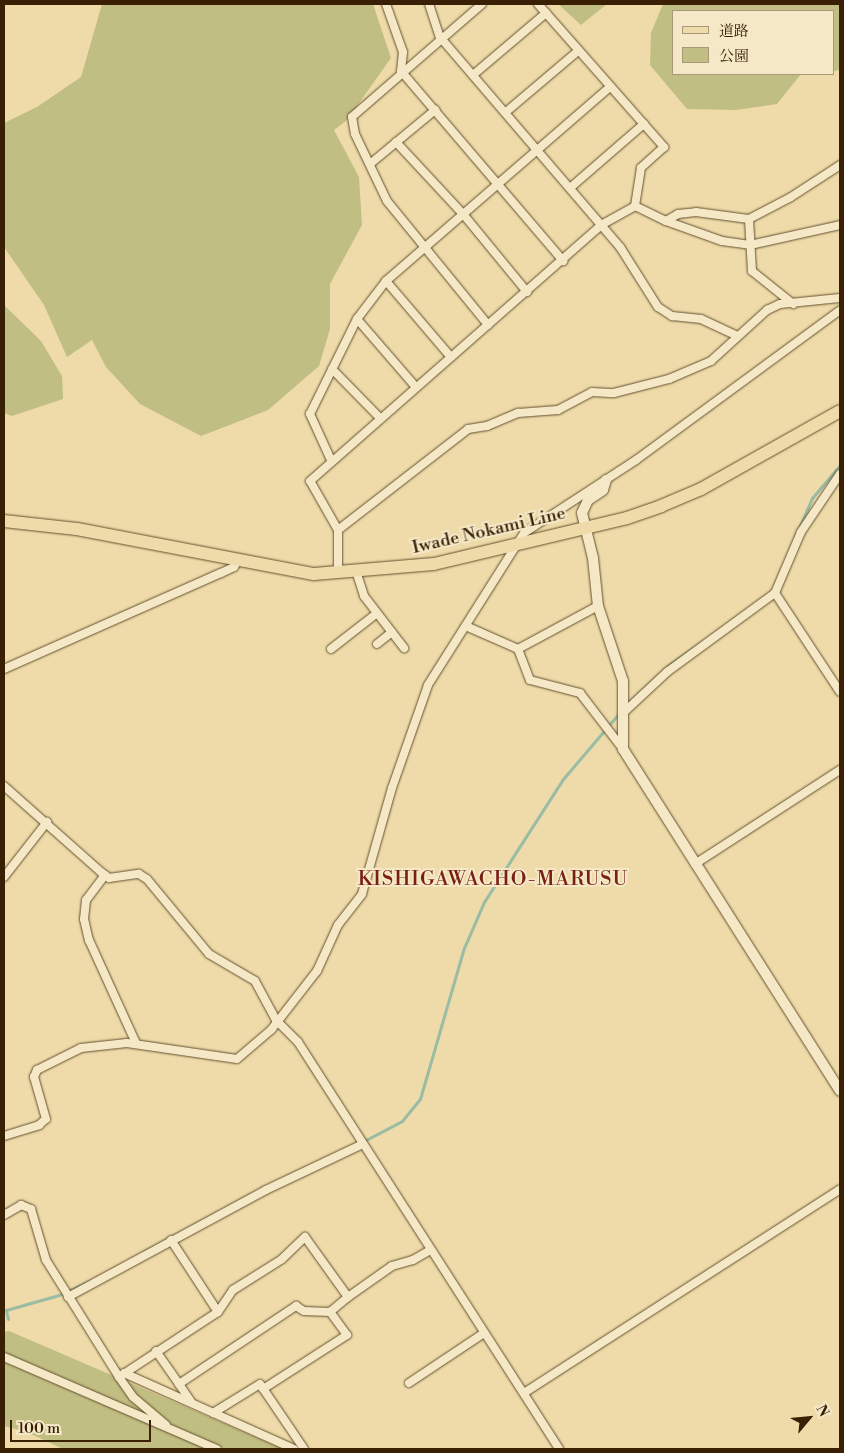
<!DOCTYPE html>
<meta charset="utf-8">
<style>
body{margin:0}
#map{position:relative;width:844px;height:1453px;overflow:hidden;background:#eedba9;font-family:"Libre Bodoni","Noto Serif JP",serif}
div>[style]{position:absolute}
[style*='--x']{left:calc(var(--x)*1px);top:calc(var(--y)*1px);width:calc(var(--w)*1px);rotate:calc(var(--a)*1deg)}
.green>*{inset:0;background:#c0be82}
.stream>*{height:3px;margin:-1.5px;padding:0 1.5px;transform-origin:1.5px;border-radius:1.5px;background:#9abca4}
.roads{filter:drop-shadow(0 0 1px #664f2e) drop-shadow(0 0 1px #664f2e)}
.minor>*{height:8px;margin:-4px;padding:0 4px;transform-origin:4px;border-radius:4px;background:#f4e8c7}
.tertiary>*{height:10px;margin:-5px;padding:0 5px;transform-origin:5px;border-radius:5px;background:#f4e8c7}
.primary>*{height:12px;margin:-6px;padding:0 6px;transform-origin:6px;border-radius:6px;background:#eedba9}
span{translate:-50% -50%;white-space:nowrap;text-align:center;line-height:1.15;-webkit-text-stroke:4px #f4e8c7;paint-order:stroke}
.street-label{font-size:18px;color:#392005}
.quarter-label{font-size:20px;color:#7a1f14;letter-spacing:1px}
.frame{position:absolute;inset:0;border:5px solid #392005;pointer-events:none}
.legend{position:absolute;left:672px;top:10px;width:162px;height:65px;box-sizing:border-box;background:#f4e8c7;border:1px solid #a99879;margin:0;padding:6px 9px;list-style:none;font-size:15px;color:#392005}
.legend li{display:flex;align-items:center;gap:10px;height:25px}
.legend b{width:25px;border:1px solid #a99879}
.north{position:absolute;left:784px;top:1393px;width:50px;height:50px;-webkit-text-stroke:4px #f4e8c7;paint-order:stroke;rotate:62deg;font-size:14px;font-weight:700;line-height:20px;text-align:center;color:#392005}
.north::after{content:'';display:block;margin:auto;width:18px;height:22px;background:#392005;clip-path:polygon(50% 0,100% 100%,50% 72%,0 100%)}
.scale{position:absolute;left:10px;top:1420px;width:141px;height:22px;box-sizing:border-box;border:2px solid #392005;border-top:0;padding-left:6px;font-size:15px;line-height:18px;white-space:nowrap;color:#392005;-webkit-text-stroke:4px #f4e8c7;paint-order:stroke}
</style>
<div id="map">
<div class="green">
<div style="clip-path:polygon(102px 4px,373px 4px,391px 58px,347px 120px,334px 130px,359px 177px,362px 225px,330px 284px,330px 329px,319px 366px,268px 410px,201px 436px,140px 404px,106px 367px,92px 340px,67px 357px,44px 305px,4px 247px,4px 123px,37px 107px,81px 77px)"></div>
<div style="clip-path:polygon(558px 4px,607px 4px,581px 25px)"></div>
<div style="clip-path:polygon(663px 4px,840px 4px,840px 70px,833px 71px,833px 11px,673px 11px,673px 74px,801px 74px,777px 104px,736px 110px,687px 109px,650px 65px,651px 33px)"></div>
<div style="clip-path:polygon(4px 305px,41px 341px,62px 376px,63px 399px,12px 416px,4px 413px)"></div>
<div style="clip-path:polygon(9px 1331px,283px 1449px,63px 1449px,27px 1432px,4px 1426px,4px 1332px)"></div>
</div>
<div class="stream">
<div style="--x:795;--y:537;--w:43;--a:-66.4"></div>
<div style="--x:812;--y:498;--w:43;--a:-49.7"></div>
<div style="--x:626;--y:705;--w:60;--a:-43"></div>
<div style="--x:670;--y:664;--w:40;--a:-34.9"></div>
<div style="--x:362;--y:1142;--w:45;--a:-27.7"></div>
<div style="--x:402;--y:1121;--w:28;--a:-51"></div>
<div style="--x:420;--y:1099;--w:157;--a:-73.8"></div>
<div style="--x:464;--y:948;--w:50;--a:-66.5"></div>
<div style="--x:484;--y:902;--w:146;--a:-57.3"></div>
<div style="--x:563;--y:779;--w:88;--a:-49.6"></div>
<div style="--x:143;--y:1252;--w:136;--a:-28.1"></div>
<div style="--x:8;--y:1319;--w:9;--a:-103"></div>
<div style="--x:6;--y:1310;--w:55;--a:-15.8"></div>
<div style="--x:59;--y:1295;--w:33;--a:-25"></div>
</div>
<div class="roads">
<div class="minor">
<div style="--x:386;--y:4;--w:51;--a:70.5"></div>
<div style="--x:403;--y:52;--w:19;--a:96"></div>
<div style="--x:401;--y:71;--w:250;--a:49.5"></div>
<div style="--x:429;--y:4;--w:35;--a:72"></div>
<div style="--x:440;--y:37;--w:277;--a:49.4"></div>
<div style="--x:620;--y:247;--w:71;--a:57.7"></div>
<div style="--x:658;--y:307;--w:17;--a:33"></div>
<div style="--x:672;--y:316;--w:29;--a:6"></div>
<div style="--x:701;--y:319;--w:40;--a:25"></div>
<div style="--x:482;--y:4;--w:172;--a:139"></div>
<div style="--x:352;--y:117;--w:17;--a:80"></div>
<div style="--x:355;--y:134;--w:74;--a:64.5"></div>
<div style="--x:387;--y:201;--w:160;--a:50.8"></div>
<div style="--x:538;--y:4;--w:191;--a:48.6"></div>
<div style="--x:664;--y:147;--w:31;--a:138"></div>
<div style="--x:641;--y:168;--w:38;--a:99"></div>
<div style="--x:473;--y:75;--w:96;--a:-40.3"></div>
<div style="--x:506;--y:112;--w:94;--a:-40.3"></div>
<div style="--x:396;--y:142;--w:98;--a:47.1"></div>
<div style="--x:463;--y:214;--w:101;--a:50.6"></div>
<div style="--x:370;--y:164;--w:85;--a:-39.7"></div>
<div style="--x:570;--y:188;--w:98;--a:-40.9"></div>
<div style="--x:635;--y:206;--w:34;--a:26"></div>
<div style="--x:666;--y:221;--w:14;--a:-30"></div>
<div style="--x:678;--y:214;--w:18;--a:-6"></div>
<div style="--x:696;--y:212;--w:53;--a:7.5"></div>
<div style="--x:749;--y:219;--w:47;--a:-27.6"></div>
<div style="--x:791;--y:197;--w:59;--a:-33.1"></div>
<div style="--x:749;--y:219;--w:52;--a:86.7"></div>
<div style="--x:752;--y:271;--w:53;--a:38.8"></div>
<div style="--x:666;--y:221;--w:59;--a:19.7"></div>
<div style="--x:722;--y:241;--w:28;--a:8"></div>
<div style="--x:750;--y:245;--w:92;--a:-12.5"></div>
<div style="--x:386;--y:281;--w:100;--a:49.5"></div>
<div style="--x:357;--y:319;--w:90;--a:49.1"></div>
<div style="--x:332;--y:369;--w:69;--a:45.6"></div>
<div style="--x:331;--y:460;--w:51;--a:-114.5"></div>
<div style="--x:310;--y:414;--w:106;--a:-63.7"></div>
<div style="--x:357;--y:319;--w:48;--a:-52.7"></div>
<div style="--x:386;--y:281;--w:296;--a:-40.9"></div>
<div style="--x:338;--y:530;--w:165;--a:-37.8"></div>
<div style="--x:468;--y:429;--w:19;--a:-9"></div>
<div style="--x:487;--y:426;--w:34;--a:-23"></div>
<div style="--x:518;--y:413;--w:40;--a:-4.3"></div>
<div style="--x:558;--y:410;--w:38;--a:-28"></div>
<div style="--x:592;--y:392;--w:22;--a:3"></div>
<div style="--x:614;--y:393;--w:57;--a:-14.3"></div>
<div style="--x:669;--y:379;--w:46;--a:-23.2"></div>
<div style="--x:711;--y:361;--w:76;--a:-42.3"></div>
<div style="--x:767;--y:310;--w:14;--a:-25"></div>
<div style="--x:780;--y:304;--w:60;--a:-5.7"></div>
<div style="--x:356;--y:571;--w:26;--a:72"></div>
<div style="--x:364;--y:596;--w:66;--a:52.4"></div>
<div style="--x:338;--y:572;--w:42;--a:-90"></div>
<div style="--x:338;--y:530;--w:56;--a:-119.7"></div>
<div style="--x:310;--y:481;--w:388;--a:-41.3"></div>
<div style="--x:601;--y:225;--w:39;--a:-29"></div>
<div style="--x:775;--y:593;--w:118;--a:56.7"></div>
<div style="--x:468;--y:627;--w:55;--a:23.7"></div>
<div style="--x:518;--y:649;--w:33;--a:69"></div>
<div style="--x:530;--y:680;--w:52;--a:14.6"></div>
<div style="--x:580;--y:693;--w:71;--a:52.5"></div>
<div style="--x:377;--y:644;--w:19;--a:-39"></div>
<div style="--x:331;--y:649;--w:58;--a:-38"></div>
<div style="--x:518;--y:649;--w:91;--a:-28.3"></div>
<div style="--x:4;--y:669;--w:237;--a:-23.9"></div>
<div style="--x:221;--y:573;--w:14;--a:-25"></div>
<div style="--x:234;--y:567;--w:8;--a:-60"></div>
<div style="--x:622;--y:714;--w:62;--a:-43"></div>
<div style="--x:667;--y:672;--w:134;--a:-36.2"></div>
<div style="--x:775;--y:593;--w:66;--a:-66.9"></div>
<div style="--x:801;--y:532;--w:70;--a:-56.1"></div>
<div style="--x:4;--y:786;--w:130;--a:41.6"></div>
<div style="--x:101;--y:872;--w:10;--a:37"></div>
<div style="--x:109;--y:878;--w:30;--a:-8"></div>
<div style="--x:139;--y:874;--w:9;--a:32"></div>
<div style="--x:147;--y:879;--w:97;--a:50.4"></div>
<div style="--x:209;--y:954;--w:53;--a:30.4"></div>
<div style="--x:255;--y:981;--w:44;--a:61.7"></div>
<div style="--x:276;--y:1020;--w:31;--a:45"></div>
<div style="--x:298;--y:1042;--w:483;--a:57.3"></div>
<div style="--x:695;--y:864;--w:173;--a:-33"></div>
<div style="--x:105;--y:875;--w:31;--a:127"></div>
<div style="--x:86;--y:900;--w:19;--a:96"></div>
<div style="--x:84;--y:919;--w:22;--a:77"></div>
<div style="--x:89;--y:940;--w:113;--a:65.5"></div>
<div style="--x:4;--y:877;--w:70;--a:-52"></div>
<div style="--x:4;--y:1136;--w:37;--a:-17"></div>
<div style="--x:39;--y:1125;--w:9;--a:-41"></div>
<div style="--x:46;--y:1119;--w:44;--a:-105.9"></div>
<div style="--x:34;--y:1077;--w:8;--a:-67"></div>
<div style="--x:37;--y:1070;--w:49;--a:-26.6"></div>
<div style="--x:81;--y:1048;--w:46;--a:-6.2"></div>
<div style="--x:127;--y:1043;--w:111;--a:8.3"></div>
<div style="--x:237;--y:1059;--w:45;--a:-40.5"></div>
<div style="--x:271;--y:1030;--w:75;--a:-52.1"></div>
<div style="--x:317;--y:971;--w:51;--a:-65.5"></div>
<div style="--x:338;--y:925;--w:39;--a:-52"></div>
<div style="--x:362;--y:894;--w:110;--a:-74.2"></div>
<div style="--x:392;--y:788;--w:109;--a:-70.7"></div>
<div style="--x:428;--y:685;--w:180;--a:-57.7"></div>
<div style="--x:524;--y:533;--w:134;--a:-33.1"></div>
<div style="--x:636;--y:460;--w:253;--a:-36.3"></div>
<div style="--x:4;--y:1215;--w:20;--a:-30"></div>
<div style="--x:21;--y:1205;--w:11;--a:22"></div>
<div style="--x:31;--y:1209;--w:53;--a:73.6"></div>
<div style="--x:46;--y:1260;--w:138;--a:58"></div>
<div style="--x:119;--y:1377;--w:118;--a:-33.3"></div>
<div style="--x:218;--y:1312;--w:27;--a:-56"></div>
<div style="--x:233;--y:1290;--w:58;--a:-32.3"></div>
<div style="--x:282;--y:1259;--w:32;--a:-44"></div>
<div style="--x:305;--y:1237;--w:74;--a:54.4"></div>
<div style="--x:348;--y:1297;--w:54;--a:-35.2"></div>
<div style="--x:392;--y:1266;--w:22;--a:-16"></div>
<div style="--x:413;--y:1260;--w:20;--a:-30"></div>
<div style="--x:171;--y:1240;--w:86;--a:56.9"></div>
<div style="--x:68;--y:1297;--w:225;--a:-28.4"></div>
<div style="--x:266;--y:1190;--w:107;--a:-25.4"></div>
<div style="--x:156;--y:1351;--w:40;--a:55.1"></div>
<div style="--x:179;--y:1384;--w:141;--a:-33.7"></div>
<div style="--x:296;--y:1306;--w:9;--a:32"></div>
<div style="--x:304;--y:1311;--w:26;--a:2"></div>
<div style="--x:4;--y:1357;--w:232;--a:23.4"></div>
<div style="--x:124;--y:1373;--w:186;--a:24.1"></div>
<div style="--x:119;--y:1377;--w:24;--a:55"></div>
<div style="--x:133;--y:1397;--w:43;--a:40.3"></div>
<div style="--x:409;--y:1383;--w:90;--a:-33.7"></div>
<div style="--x:179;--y:1384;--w:23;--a:56"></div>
<div style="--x:263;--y:1389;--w:100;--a:-32.7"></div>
<div style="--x:347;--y:1335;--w:29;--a:-126"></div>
<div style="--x:330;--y:1312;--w:23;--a:-40"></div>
<div style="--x:524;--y:1393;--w:376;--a:-32.8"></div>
<div style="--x:213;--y:1413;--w:55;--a:-31.7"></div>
<div style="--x:260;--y:1384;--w:78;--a:55.9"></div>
</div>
<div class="tertiary">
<div style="--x:606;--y:480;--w:10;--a:107"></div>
<div style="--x:603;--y:490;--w:18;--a:146"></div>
<div style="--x:588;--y:500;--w:14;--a:115"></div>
<div style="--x:582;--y:513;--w:46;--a:76.3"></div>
<div style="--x:593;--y:558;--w:48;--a:84.1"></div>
<div style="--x:598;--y:606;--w:79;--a:71.6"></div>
<div style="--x:623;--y:681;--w:68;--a:90"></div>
<div style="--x:623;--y:749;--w:405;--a:57.6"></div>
</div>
<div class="primary">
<div style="--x:4;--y:521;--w:73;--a:6.3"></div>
<div style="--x:77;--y:529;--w:241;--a:10.8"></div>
<div style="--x:314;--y:574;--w:120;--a:-4.8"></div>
<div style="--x:434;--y:564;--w:198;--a:-13.4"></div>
<div style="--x:627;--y:518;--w:36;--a:-19"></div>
<div style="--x:661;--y:506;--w:43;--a:-23"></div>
<div style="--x:701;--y:489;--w:159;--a:-29.3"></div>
</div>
</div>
<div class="street-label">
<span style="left:489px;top:531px;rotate:-13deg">Iwade Nokami Line</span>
</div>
<div class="quarter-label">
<span style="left:493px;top:879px">KISHIGAWACHO-MARUSU</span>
</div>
<div class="frame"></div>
<ul class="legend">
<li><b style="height:6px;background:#eedba9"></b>道路</li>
<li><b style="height:14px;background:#c0be82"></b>公園</li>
</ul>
<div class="north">N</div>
<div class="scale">100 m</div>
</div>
